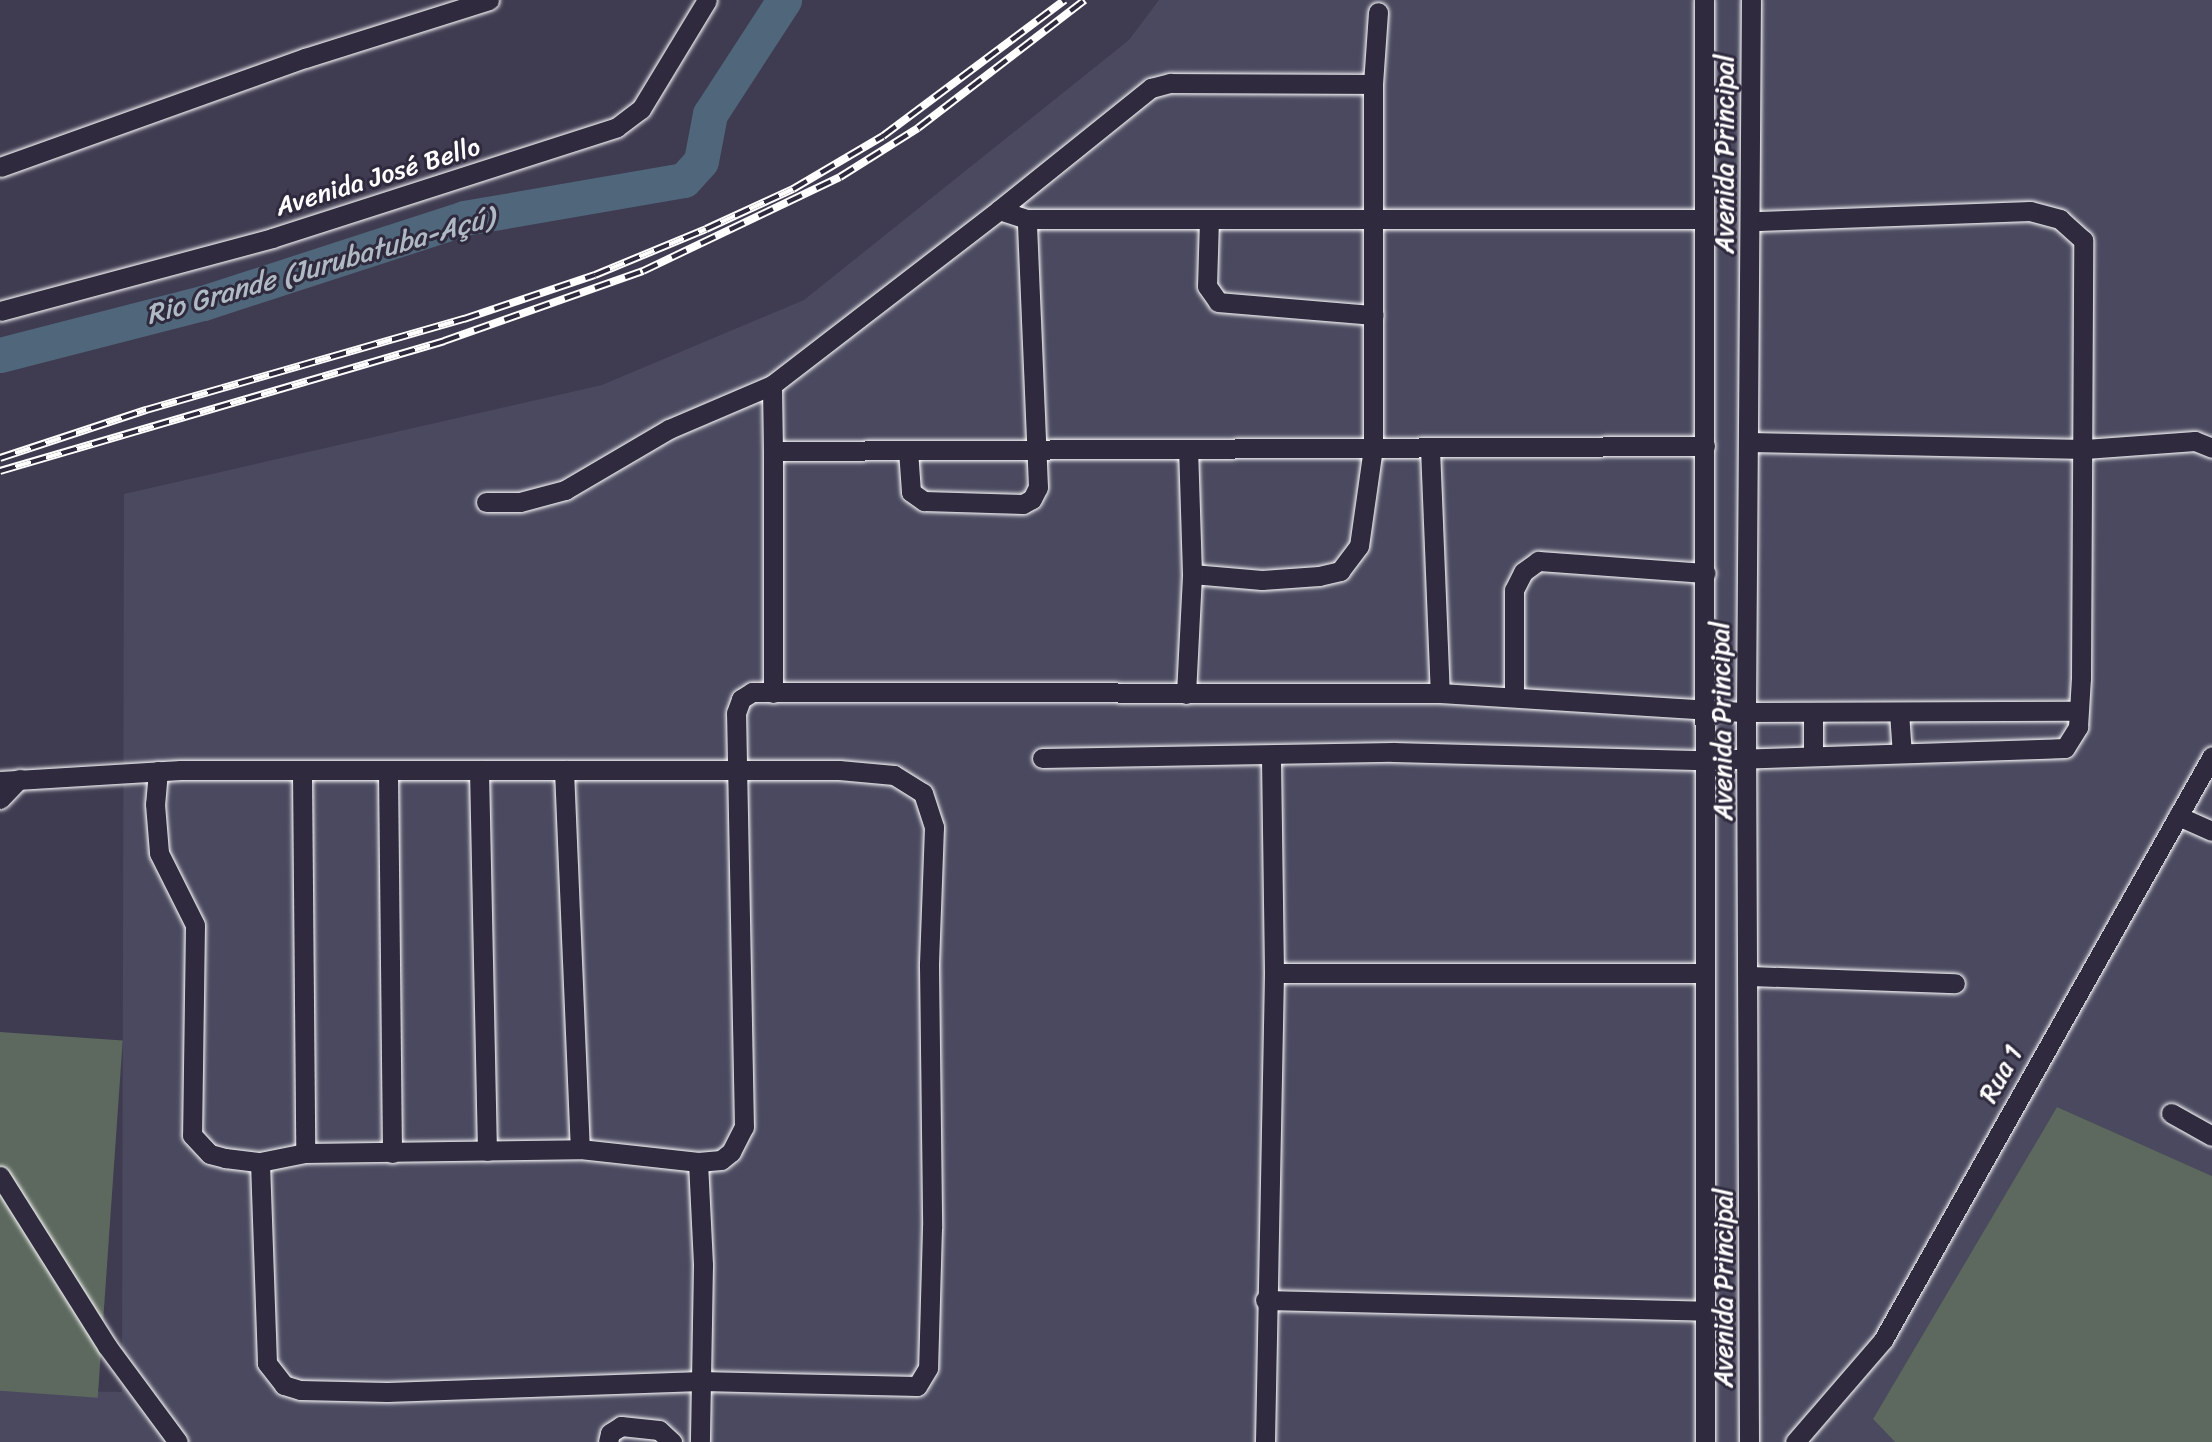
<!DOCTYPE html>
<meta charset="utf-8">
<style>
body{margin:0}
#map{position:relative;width:2212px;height:1442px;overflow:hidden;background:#3f3c51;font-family:Sriracha,sans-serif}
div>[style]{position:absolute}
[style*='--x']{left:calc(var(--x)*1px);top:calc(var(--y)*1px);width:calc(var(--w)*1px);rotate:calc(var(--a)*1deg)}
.built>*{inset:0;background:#4a495f}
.green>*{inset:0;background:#5d695e;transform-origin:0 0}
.river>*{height:35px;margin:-17.5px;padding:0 17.5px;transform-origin:17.5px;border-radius:17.5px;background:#50667b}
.roads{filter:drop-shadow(0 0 2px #fff) drop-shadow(0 0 2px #fff)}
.minor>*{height:19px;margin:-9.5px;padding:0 9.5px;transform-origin:9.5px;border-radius:9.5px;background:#2f2a3d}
.rail>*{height:8px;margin-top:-4px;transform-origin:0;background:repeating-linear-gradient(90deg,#2f2a3d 0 16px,#fff 0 32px);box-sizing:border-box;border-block:2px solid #fff}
span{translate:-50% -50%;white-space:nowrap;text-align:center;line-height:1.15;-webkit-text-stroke:6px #2f2a3d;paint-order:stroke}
.street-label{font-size:26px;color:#fff}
.water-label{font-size:28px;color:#b0bac4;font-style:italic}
</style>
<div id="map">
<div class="built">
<div style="clip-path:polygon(1159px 0,2212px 0,2212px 1176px,2057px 1107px,1873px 1419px,1895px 1442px,0 1442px,0 1390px,122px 1392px,124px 494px,602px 385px,804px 300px,1129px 40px)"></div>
</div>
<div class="green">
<div style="left:0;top:1032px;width:123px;height:358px;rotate:4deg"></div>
<div style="clip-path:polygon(2057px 1107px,2212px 1176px,2212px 1442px,1895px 1442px,1873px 1419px)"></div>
</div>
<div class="river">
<div style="--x:0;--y:355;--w:210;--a:-14.4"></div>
<div style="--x:203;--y:303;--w:274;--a:-18"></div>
<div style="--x:464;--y:218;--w:223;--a:-9.8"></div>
<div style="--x:684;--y:180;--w:25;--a:-48"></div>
<div style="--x:701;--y:161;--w:48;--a:-79.2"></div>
<div style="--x:710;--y:114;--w:136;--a:-57"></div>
</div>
<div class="roads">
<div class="minor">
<div style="--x:1704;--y:0;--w:1442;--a:89.96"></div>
<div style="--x:0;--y:167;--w:324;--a:-19.7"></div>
<div style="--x:305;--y:58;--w:193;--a:-17.5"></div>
<div style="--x:999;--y:210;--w:195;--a:-38.8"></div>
<div style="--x:1151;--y:88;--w:20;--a:-15"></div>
<div style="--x:1170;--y:83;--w:203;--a:0.3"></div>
<div style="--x:1209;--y:219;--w:67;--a:91.7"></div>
<div style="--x:1207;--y:286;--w:19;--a:55"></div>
<div style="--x:1218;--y:302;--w:156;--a:4.8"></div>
<div style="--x:0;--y:311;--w:282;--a:-15"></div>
<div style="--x:272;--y:238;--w:362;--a:-17.8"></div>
<div style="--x:617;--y:127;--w:30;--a:-37"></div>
<div style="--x:641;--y:109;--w:127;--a:-58.8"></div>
<div style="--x:1749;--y:442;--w:336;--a:1.2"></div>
<div style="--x:2085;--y:449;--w:110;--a:-4.2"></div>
<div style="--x:2195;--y:441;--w:18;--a:22"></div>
<div style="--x:1430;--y:448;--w:245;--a:87.7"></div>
<div style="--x:908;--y:450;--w:42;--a:85.9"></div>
<div style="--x:911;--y:492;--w:16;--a:35"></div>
<div style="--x:924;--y:501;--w:99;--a:1.7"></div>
<div style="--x:1023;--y:504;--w:10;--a:-29"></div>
<div style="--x:1032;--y:499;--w:13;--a:-63"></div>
<div style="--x:1038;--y:487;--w:268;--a:-92.4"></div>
<div style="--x:773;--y:451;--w:66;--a:-90.9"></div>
<div style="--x:772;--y:385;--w:287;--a:-37.6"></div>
<div style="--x:999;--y:210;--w:29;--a:18"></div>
<div style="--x:1027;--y:219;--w:677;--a:0"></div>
<div style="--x:486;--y:502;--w:34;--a:0"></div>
<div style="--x:520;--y:502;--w:47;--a:-14.9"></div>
<div style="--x:565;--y:490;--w:121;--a:-30.4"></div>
<div style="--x:669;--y:429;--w:112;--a:-23.1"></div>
<div style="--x:1192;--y:574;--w:70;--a:4.9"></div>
<div style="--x:1262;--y:580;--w:57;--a:-4"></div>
<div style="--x:1319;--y:576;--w:22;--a:-13"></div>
<div style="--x:1340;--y:571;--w:31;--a:-53"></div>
<div style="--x:1359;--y:546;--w:99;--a:-81.9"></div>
<div style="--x:1373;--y:448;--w:364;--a:-90"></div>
<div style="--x:1373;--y:84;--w:72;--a:-86"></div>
<div style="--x:773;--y:693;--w:242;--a:-90"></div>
<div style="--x:773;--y:451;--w:932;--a:-0.31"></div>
<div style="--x:1186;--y:694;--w:120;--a:-87.1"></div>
<div style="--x:1192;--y:574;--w:125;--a:-91.8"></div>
<div style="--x:1514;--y:697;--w:107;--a:-90"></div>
<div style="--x:1514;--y:590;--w:20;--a:-63"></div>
<div style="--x:1523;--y:572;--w:19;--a:-36"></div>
<div style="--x:1538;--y:561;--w:168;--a:4.1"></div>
<div style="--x:1813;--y:712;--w:42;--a:90"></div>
<div style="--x:1899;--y:712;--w:39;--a:86"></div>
<div style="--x:1042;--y:758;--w:351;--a:-1"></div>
<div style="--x:1393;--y:752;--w:311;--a:1.5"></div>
<div style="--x:1704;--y:760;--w:361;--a:-1.9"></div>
<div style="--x:2065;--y:748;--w:25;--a:-58"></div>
<div style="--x:2078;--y:727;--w:49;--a:-86.5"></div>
<div style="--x:2081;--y:678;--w:438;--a:-89.7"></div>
<div style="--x:2083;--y:240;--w:31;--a:-138"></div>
<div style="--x:2060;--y:219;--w:31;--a:-165"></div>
<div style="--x:2030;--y:211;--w:278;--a:177.9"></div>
<div style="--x:479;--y:770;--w:381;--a:88.8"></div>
<div style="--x:564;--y:770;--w:379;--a:87.6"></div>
<div style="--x:158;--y:771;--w:33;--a:95"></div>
<div style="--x:155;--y:804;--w:49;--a:85.3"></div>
<div style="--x:159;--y:853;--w:80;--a:63.4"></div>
<div style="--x:195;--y:925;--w:210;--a:90.8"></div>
<div style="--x:192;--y:1135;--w:26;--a:47"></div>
<div style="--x:210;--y:1154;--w:16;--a:15"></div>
<div style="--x:225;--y:1158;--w:35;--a:7"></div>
<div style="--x:260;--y:1162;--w:46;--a:-11.3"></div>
<div style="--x:302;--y:772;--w:381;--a:89.5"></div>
<div style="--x:305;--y:1153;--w:275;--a:-0.8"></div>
<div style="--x:580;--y:1149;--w:119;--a:6.3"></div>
<div style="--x:698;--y:1162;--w:23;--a:-5"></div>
<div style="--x:721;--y:1160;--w:13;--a:-39"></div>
<div style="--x:731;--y:1152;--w:28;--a:-63"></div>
<div style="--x:744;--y:1127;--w:414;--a:-91.1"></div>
<div style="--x:736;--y:713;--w:15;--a:-70"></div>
<div style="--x:741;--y:699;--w:13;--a:-32"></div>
<div style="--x:752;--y:692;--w:688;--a:0.08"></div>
<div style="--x:1440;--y:693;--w:307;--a:3.6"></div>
<div style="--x:1746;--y:712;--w:332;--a:-0.2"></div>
<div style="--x:388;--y:772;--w:381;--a:89.4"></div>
<div style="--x:0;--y:781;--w:181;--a:-3.5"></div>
<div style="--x:181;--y:770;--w:658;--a:0"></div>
<div style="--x:839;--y:770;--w:55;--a:5.2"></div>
<div style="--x:894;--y:775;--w:34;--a:32"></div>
<div style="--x:923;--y:793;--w:36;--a:72"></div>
<div style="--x:934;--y:827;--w:139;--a:92.1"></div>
<div style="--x:929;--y:966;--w:262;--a:89.3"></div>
<div style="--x:932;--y:1228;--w:140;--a:91.6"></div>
<div style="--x:928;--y:1368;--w:21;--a:121"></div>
<div style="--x:917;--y:1386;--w:216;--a:-178.7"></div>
<div style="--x:701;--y:1381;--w:314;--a:178"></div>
<div style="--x:387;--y:1392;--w:87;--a:-178.7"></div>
<div style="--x:300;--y:1390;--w:17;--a:-163"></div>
<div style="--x:284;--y:1385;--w:28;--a:-128"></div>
<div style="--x:267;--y:1363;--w:201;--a:-92"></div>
<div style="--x:0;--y:799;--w:28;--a:-46"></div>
<div style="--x:2178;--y:816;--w:37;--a:24"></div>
<div style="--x:1274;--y:973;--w:431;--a:0"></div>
<div style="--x:1750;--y:976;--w:205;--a:2"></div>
<div style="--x:2171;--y:1113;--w:47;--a:29.3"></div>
<div style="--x:698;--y:1162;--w:103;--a:87.2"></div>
<div style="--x:703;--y:1265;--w:177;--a:91"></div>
<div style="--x:0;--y:1176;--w:201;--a:57.8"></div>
<div style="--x:107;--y:1346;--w:119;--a:53.5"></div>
<div style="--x:1265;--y:1300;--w:442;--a:1.4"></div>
<div style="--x:608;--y:1442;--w:9;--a:-77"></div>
<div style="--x:610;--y:1433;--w:13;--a:-32"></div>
<div style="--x:621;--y:1426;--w:38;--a:6"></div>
<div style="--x:659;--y:1430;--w:18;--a:43"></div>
<div style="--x:1265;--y:1442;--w:469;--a:-88.9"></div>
<div style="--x:1274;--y:973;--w:216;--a:-90.8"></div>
<div style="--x:1749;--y:1442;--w:730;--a:-90.24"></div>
<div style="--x:1746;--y:712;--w:712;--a:-89.6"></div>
<div style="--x:1795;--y:1442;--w:135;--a:-49.2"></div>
<div style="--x:1883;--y:1340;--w:670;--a:-60.6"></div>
</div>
</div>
<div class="rail">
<div style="--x:0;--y:458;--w:154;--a:-18.2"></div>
<div style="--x:146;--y:410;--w:331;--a:-16"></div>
<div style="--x:464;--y:319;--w:138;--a:-18.6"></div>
<div style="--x:595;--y:275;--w:120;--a:-22.5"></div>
<div style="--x:706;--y:229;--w:96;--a:-24.7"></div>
<div style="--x:793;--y:189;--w:104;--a:-30.5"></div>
<div style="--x:883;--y:136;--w:227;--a:-36.8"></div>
<div style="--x:0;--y:471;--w:463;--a:-16.3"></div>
<div style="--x:444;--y:341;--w:211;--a:-19.4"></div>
<div style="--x:643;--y:271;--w:218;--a:-25.5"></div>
<div style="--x:840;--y:177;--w:92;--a:-32.1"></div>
<div style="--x:918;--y:128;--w:210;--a:-37.5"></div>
</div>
<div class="street-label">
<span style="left:1725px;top:154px;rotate:-90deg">Avenida Principal</span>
<span style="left:378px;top:177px;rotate:-17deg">Avenida José Bello</span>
<span style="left:1722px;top:721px;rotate:-91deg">Avenida Principal</span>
<span style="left:2001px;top:1074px;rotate:-61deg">Rua 1</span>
<span style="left:1724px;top:1288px;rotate:-90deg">Avenida Principal</span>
</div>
<div class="water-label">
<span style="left:320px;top:266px;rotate:-16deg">Rio Grande (Jurubatuba-Açú)</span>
</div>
</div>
